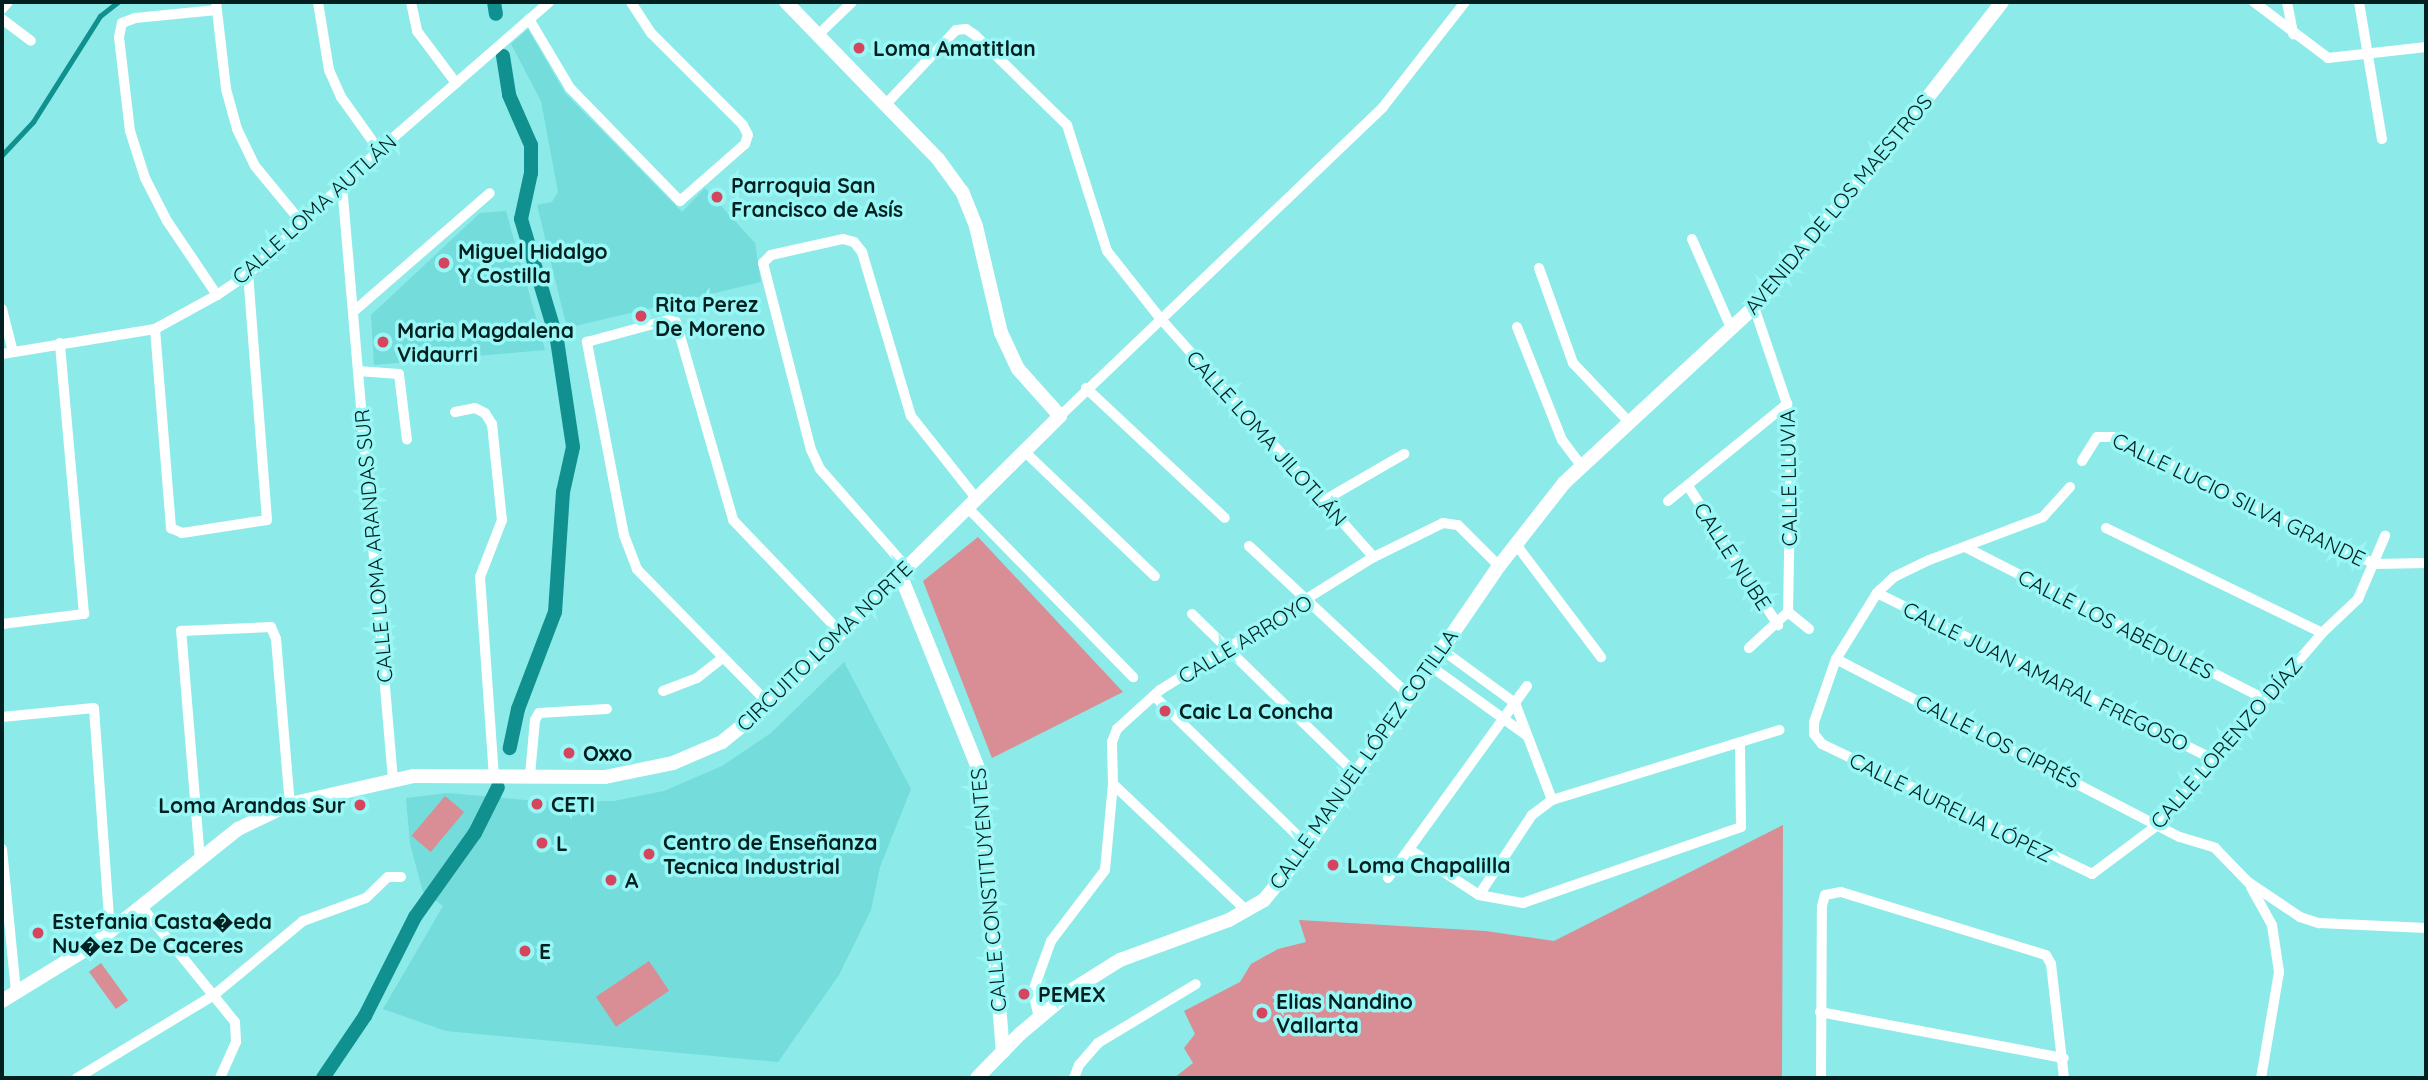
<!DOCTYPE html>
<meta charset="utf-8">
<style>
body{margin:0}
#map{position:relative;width:2428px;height:1080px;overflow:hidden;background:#8ceae9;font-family:Quicksand,sans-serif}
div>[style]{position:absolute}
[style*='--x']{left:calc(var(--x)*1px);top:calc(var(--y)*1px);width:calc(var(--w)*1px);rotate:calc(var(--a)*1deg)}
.built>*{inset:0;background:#74dcdb}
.green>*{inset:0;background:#d88e94;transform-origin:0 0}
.stream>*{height:4.5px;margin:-2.25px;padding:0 2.25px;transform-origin:2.25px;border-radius:2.25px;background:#10908f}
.canal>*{height:14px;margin:-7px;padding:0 7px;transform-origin:7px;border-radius:7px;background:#10908f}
.minor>*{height:10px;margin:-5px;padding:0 5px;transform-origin:5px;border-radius:5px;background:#fff}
.tertiary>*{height:14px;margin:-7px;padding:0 7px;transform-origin:7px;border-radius:7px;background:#fff}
.dots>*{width:19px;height:19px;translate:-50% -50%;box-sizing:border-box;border:4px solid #99f7f6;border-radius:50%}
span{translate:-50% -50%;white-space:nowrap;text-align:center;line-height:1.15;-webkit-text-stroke:7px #99f7f6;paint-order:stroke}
.poi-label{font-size:21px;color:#022020;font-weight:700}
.left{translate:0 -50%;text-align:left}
.right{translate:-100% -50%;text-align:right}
.street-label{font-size:21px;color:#022020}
.frame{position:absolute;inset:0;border:4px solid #022020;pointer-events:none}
</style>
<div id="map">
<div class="built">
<div style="clip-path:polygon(528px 29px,565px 93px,682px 212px,705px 188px,755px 243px,761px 282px,567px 328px,537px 205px,552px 202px,558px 192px,541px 101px,511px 44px)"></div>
<div style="clip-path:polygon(506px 211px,545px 350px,374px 365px,371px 315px,480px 213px)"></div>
<div style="clip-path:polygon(844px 662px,911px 789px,880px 867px,871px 910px,839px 975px,778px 1062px,446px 1031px,383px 1009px,443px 906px,423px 892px,410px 844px,406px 798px,447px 793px,549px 802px,614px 801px,664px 791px,722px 766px,771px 733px)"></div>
</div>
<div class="green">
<div style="clip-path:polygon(978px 537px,1123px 692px,992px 758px,923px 581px)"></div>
<div style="left:445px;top:796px;width:25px;height:52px;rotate:40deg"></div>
<div style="clip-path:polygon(1783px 825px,1782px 1078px,1174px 1078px,1193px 1063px,1184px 1048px,1195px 1034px,1184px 1011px,1240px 982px,1251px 964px,1278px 949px,1306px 942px,1299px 920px,1486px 931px,1554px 941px)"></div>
<div style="left:649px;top:961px;width:36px;height:64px;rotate:56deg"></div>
<div style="left:101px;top:963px;width:46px;height:15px;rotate:54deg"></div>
</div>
<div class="stream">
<div style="--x:2;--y:155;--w:45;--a:-46.8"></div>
<div style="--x:33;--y:122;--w:125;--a:-57.7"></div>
<div style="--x:100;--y:16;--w:23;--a:-38"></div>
</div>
<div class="canal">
<div style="--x:494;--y:2;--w:12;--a:81"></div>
<div style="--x:503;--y:56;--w:39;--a:81"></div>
<div style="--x:509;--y:95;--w:55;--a:66.3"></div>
<div style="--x:531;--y:145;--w:28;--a:90"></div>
<div style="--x:531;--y:173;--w:47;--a:102.3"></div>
<div style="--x:521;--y:219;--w:126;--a:73.4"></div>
<div style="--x:557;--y:340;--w:108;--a:81.5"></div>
<div style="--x:573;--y:447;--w:46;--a:102.5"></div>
<div style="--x:563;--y:492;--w:120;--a:93.8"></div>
<div style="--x:555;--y:612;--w:104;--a:110.9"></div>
<div style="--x:518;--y:709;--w:40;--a:102"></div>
<div style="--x:323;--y:1078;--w:75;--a:-55.9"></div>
<div style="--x:365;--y:1016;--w:111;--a:-63.2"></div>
<div style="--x:415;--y:917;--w:103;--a:-54.5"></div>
<div style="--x:475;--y:833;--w:51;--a:-63.4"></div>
</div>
<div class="minor">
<div style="--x:216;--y:2;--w:88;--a:83.4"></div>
<div style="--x:226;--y:89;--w:41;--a:74.6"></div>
<div style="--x:237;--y:129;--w:41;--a:64.1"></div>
<div style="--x:255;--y:166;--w:74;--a:50.5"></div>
<div style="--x:318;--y:2;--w:69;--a:80.8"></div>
<div style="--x:329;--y:70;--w:30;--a:66"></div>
<div style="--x:341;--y:97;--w:65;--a:54.4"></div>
<div style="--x:411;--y:2;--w:30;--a:78"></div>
<div style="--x:417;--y:31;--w:65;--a:53.1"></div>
<div style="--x:2254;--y:2;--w:93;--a:37.1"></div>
<div style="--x:2328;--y:58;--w:99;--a:-6.4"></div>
<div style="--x:2287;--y:2;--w:33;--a:79"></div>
<div style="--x:2359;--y:2;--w:139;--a:80.5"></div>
<div style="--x:2;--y:9;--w:9;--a:-49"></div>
<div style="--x:2;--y:19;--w:36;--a:37"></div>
<div style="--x:529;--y:19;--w:80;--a:59.3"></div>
<div style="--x:570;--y:88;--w:158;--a:45.8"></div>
<div style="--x:680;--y:201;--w:86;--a:-41.2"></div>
<div style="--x:745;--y:144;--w:9;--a:-72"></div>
<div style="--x:748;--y:135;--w:11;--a:-117"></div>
<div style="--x:743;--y:125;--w:130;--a:-135"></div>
<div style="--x:651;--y:33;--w:37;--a:-123"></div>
<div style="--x:818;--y:35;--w:47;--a:-44.1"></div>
<div style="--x:886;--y:104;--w:102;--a:-46.6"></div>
<div style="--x:956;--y:30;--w:10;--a:-6"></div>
<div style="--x:966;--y:29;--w:11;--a:34"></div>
<div style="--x:975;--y:35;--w:129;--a:44.4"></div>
<div style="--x:1067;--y:125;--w:132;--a:72.4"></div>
<div style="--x:1107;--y:251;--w:85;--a:51.7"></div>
<div style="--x:1160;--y:318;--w:321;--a:48.2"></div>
<div style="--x:342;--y:185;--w:597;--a:85.1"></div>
<div style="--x:1692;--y:239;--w:97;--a:66.3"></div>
<div style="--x:1539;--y:268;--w:101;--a:70.3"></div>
<div style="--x:1573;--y:363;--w:81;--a:46.5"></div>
<div style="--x:217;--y:295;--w:89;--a:-124"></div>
<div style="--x:167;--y:221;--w:48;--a:-117.1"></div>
<div style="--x:145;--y:178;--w:49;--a:-107.7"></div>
<div style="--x:130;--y:131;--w:95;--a:-96.7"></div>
<div style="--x:119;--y:37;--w:14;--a:-78"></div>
<div style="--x:122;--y:23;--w:14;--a:-21"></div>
<div style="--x:135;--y:18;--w:82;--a:-5.6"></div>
<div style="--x:1754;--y:307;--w:102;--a:71.2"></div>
<div style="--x:1787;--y:404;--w:38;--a:84"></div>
<div style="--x:1791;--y:442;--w:170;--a:91"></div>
<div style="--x:2;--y:309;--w:44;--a:75.7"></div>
<div style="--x:353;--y:312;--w:181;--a:-41"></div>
<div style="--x:1517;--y:327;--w:122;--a:68.3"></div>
<div style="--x:1562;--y:440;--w:34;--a:53"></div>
<div style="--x:155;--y:329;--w:200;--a:85.4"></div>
<div style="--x:171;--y:528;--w:12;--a:24"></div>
<div style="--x:182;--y:533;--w:86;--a:-8.7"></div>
<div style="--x:267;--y:520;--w:247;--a:-94.4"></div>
<div style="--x:2;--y:354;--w:155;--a:-9.3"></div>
<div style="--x:155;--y:329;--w:71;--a:-28.7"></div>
<div style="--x:217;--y:295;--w:37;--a:-34"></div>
<div style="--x:248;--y:274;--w:180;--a:-43.4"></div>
<div style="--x:379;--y:150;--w:225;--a:-41"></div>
<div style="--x:358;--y:371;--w:41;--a:4.2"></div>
<div style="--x:399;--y:374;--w:66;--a:83.1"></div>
<div style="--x:1086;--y:388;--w:190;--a:43.1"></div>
<div style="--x:455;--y:412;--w:20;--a:-11"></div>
<div style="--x:475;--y:408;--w:11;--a:27"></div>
<div style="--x:485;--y:413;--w:13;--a:58"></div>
<div style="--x:492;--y:424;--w:97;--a:84.1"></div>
<div style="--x:502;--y:520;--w:61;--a:111.1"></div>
<div style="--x:480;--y:577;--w:198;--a:86"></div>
<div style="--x:1060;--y:416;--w:447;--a:-43.7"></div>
<div style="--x:1383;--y:107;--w:133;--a:-52"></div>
<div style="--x:1024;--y:451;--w:181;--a:43.7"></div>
<div style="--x:2082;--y:461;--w:28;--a:-58"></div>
<div style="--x:2097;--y:437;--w:16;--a:0"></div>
<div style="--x:2113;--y:437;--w:291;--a:25.9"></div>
<div style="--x:2375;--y:564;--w:51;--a:-1.1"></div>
<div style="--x:1688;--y:486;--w:166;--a:57.1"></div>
<div style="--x:2070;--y:487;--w:40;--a:132"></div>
<div style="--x:2043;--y:517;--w:122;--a:159.3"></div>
<div style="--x:1929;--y:560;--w:39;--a:154"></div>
<div style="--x:1894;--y:577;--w:23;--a:137"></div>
<div style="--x:1877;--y:593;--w:78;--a:121.8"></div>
<div style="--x:1836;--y:659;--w:67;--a:109.2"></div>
<div style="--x:1814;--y:722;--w:12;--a:90"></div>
<div style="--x:1814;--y:734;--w:13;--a:51"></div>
<div style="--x:1822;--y:744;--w:300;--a:25.7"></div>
<div style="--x:2092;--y:874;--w:84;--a:-36.7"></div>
<div style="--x:2159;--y:824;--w:251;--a:-49.5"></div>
<div style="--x:2322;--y:633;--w:50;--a:-43.4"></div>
<div style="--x:2358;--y:599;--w:69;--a:-66.8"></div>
<div style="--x:1323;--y:501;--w:94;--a:-30.1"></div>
<div style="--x:1668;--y:501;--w:154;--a:-39.2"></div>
<div style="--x:967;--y:507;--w:238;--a:45.7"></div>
<div style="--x:2106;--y:528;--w:240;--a:25.9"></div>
<div style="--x:1515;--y:543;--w:143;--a:53"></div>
<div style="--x:1249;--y:546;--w:219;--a:43"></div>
<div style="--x:1967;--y:548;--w:334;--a:26.9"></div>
<div style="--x:907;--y:568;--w:132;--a:-131.3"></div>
<div style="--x:820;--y:469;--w:21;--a:-115"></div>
<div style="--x:811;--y:450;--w:193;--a:-104.4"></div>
<div style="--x:763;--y:263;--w:11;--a:-45"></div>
<div style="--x:771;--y:255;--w:74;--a:-12.5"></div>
<div style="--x:843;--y:239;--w:11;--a:15"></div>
<div style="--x:854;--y:242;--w:13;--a:51"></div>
<div style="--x:862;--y:252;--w:171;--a:73.4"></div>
<div style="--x:911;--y:416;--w:105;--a:51.6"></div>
<div style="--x:1877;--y:593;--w:377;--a:26.3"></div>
<div style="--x:1788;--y:612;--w:27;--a:39"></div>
<div style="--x:1192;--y:614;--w:229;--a:44.3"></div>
<div style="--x:2;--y:624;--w:83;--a:-7"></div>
<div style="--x:84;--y:614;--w:272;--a:-95.1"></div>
<div style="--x:1749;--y:648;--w:53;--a:-42.7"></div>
<div style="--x:1441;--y:649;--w:92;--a:36.1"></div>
<div style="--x:1515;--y:703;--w:104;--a:69.1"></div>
<div style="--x:1836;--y:659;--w:387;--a:27.4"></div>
<div style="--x:2180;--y:837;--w:37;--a:17"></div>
<div style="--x:2215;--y:848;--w:47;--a:45.9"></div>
<div style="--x:2248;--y:882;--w:63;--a:33.9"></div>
<div style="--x:2300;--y:917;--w:20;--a:18"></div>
<div style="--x:2319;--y:923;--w:107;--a:2.7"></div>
<div style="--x:1429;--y:665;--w:120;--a:35.8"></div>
<div style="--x:663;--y:691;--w:36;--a:-21"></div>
<div style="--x:697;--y:678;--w:33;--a:-38"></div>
<div style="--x:1154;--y:696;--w:215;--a:44.2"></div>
<div style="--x:769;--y:704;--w:189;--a:-134.4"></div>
<div style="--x:637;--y:569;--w:36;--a:-111"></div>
<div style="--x:624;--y:535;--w:197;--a:-100.9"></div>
<div style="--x:587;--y:342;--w:84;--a:-15.2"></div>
<div style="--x:668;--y:320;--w:8;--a:14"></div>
<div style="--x:676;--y:322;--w:206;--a:73.9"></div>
<div style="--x:733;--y:520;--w:156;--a:46.3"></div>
<div style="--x:2;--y:717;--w:92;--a:-5.6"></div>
<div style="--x:94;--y:708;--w:224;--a:85.9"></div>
<div style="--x:530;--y:775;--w:55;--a:-84.8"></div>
<div style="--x:535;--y:720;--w:8;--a:-60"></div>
<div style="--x:539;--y:713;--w:68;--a:-3.4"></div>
<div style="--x:1113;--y:784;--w:183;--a:43.5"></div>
<div style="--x:2;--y:849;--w:145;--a:84.4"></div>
<div style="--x:1410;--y:850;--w:82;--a:33.1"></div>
<div style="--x:1479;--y:895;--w:45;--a:10.3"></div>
<div style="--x:1523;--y:903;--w:231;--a:-19.2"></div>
<div style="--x:1741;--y:827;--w:85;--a:-90.7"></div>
<div style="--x:200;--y:860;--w:230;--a:-94.7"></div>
<div style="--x:181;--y:631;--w:90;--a:-2.5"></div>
<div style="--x:271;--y:627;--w:13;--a:67"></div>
<div style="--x:276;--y:639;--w:166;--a:85.2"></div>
<div style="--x:1388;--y:878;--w:237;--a:-54.1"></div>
<div style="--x:2251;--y:887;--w:43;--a:61.1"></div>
<div style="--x:2272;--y:925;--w:48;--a:81.5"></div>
<div style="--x:2279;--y:972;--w:108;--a:99.6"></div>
<div style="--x:1479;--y:895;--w:96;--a:-56.5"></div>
<div style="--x:1532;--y:815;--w:25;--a:-37"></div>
<div style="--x:1552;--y:800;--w:238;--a:-17.1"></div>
<div style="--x:141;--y:906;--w:149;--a:51"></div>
<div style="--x:235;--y:1022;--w:20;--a:87"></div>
<div style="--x:236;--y:1042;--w:39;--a:114"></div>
<div style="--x:1820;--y:1012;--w:248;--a:10.7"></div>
<div style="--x:1039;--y:1018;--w:28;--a:-103"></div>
<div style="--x:1033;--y:991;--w:53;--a:-70.2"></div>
<div style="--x:1051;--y:941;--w:89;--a:-52.7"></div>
<div style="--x:1105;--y:870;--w:86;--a:-84.7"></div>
<div style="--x:1113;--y:784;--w:42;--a:-91.4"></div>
<div style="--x:1112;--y:742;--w:14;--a:-69"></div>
<div style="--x:1117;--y:729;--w:58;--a:-42.2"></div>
<div style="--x:1160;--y:690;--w:252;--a:-31.9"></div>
<div style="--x:1374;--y:557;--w:77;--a:-26.2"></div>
<div style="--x:1443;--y:523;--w:15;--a:8"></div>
<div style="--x:1458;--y:525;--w:58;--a:45"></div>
<div style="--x:77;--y:1078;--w:160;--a:-31.2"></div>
<div style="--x:214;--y:995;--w:116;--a:-39.7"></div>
<div style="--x:303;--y:921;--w:67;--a:-20.1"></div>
<div style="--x:366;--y:898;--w:30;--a:-44"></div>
<div style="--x:388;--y:877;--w:13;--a:0"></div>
<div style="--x:1074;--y:1078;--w:14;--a:-69"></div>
<div style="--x:1079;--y:1065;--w:29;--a:-49"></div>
<div style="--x:1098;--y:1043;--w:114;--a:-31"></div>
<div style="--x:1821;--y:1078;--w:172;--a:-89.7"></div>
<div style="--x:1822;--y:906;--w:11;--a:-75"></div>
<div style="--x:1825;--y:895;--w:16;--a:-11"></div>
<div style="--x:1841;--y:892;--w:214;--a:17.1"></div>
<div style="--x:2046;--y:955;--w:10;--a:61"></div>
<div style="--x:2051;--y:964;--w:115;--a:83.5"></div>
</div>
<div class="tertiary">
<div style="--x:900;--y:574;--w:214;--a:68.1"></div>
<div style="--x:980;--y:773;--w:280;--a:85.3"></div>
<div style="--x:2;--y:1001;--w:107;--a:-31.6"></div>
<div style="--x:93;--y:945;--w:186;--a:-38.7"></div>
<div style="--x:238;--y:829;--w:58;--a:-25.7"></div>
<div style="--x:290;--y:804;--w:126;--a:-12.8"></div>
<div style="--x:413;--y:776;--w:192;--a:0.3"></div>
<div style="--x:605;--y:777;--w:69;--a:-11.6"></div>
<div style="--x:673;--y:763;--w:53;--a:-23.2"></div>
<div style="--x:722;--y:742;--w:60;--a:-39"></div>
<div style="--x:769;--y:704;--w:409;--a:-44.7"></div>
<div style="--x:1060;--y:416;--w:63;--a:-131.8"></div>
<div style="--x:1018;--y:369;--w:40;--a:-115"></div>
<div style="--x:1001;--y:333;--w:110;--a:-103.2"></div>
<div style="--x:976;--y:226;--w:37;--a:-112"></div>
<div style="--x:962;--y:192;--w:41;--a:-126"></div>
<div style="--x:938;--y:159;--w:219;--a:-134.1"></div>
<div style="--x:977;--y:1078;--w:62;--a:-45.7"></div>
<div style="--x:1020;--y:1034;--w:68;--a:-40.2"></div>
<div style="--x:1072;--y:990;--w:57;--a:-32"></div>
<div style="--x:1120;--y:960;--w:116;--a:-20.2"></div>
<div style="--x:1229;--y:920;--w:40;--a:-29.7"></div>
<div style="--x:1264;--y:900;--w:58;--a:-50.6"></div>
<div style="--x:1301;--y:855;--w:350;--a:-55.6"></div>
<div style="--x:1499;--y:566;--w:105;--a:-51.9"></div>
<div style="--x:1564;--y:483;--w:259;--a:-42.8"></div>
<div style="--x:1754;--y:307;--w:216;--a:-49.9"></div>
<div style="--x:1893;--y:142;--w:177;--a:-52.1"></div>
</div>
<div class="dots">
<div style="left:859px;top:48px;background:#d5455e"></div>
<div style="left:717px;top:197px;background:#d5455e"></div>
<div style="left:444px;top:263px;background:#d5455e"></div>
<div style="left:641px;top:316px;background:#d5455e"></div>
<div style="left:383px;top:342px;background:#d5455e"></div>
<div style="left:1165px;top:711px;background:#d5455e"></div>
<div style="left:569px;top:753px;background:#d5455e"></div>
<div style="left:537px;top:804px;background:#d5455e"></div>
<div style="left:360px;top:805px;background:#d5455e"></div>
<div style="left:542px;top:843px;background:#d5455e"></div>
<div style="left:649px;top:854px;background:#d5455e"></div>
<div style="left:1333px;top:865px;background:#d5455e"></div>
<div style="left:611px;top:880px;background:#d5455e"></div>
<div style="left:38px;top:933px;background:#d5455e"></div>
<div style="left:525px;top:951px;background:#d5455e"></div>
<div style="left:1024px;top:994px;background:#d5455e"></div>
<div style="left:1262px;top:1013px;background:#d5455e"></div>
</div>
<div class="poi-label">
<span class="left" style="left:873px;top:48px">Loma Amatitlan</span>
<span class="left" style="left:731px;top:197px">Parroquia San<br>Francisco de Asís</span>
<span class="left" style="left:458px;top:263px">Miguel Hidalgo<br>Y Costilla</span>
<span class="left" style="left:655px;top:316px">Rita Perez<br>De Moreno</span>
<span class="left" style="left:397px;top:342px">Maria Magdalena<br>Vidaurri</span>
<span class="left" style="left:1179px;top:711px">Caic La Concha</span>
<span class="left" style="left:583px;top:753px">Oxxo</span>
<span class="left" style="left:551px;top:804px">CETI</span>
<span class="right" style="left:346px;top:805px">Loma Arandas Sur</span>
<span class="left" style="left:663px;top:854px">Centro de Enseñanza<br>Tecnica Industrial</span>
<span class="left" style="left:556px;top:843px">L</span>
<span class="left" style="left:1347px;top:865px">Loma Chapalilla</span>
<span class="left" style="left:625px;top:880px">A</span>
<span class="left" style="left:52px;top:933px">Estefania Casta�eda<br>Nu�ez De Caceres</span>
<span class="left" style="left:539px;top:951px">E</span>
<span class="left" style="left:1038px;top:994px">PEMEX</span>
<span class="left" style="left:1276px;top:1013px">Elias Nandino<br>Vallarta</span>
</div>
<div class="street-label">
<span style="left:1838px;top:204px;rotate:-50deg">AVENIDA DE LOS MAESTROS</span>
<span style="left:314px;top:209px;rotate:-42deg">CALLE LOMA AUTLÁN</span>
<span style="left:1267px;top:438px;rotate:48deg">CALLE LOMA JILOTLÁN</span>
<span style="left:1788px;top:478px;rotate:-91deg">CALLE LLUVIA</span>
<span style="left:2239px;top:499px;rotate:26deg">CALLE LUCIO SILVA GRANDE</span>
<span style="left:373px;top:546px;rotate:-95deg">CALLE LOMA ARANDAS SUR</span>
<span style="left:1733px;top:556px;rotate:57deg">CALLE NUBE</span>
<span style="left:2116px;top:624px;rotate:27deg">CALLE LOS ABEDULES</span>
<span style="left:1245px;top:639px;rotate:-31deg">CALLE ARROYO</span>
<span style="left:824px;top:646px;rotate:-44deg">CIRCUITO LOMA NORTE</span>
<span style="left:2046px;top:676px;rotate:26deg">CALLE JUAN AMARAL FREGOSO</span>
<span style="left:1998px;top:741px;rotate:27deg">CALLE LOS CIPRÉS</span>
<span style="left:2226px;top:743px;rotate:-49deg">CALLE LORENZO DÍAZ</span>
<span style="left:1363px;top:759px;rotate:-55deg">CALLE MANUEL LÓPEZ COTILLA</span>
<span style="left:1951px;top:807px;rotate:26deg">CALLE AURELIA LÓPEZ</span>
<span style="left:988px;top:890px;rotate:-95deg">CALLE CONSTITUYENTES</span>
</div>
<div class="frame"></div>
</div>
